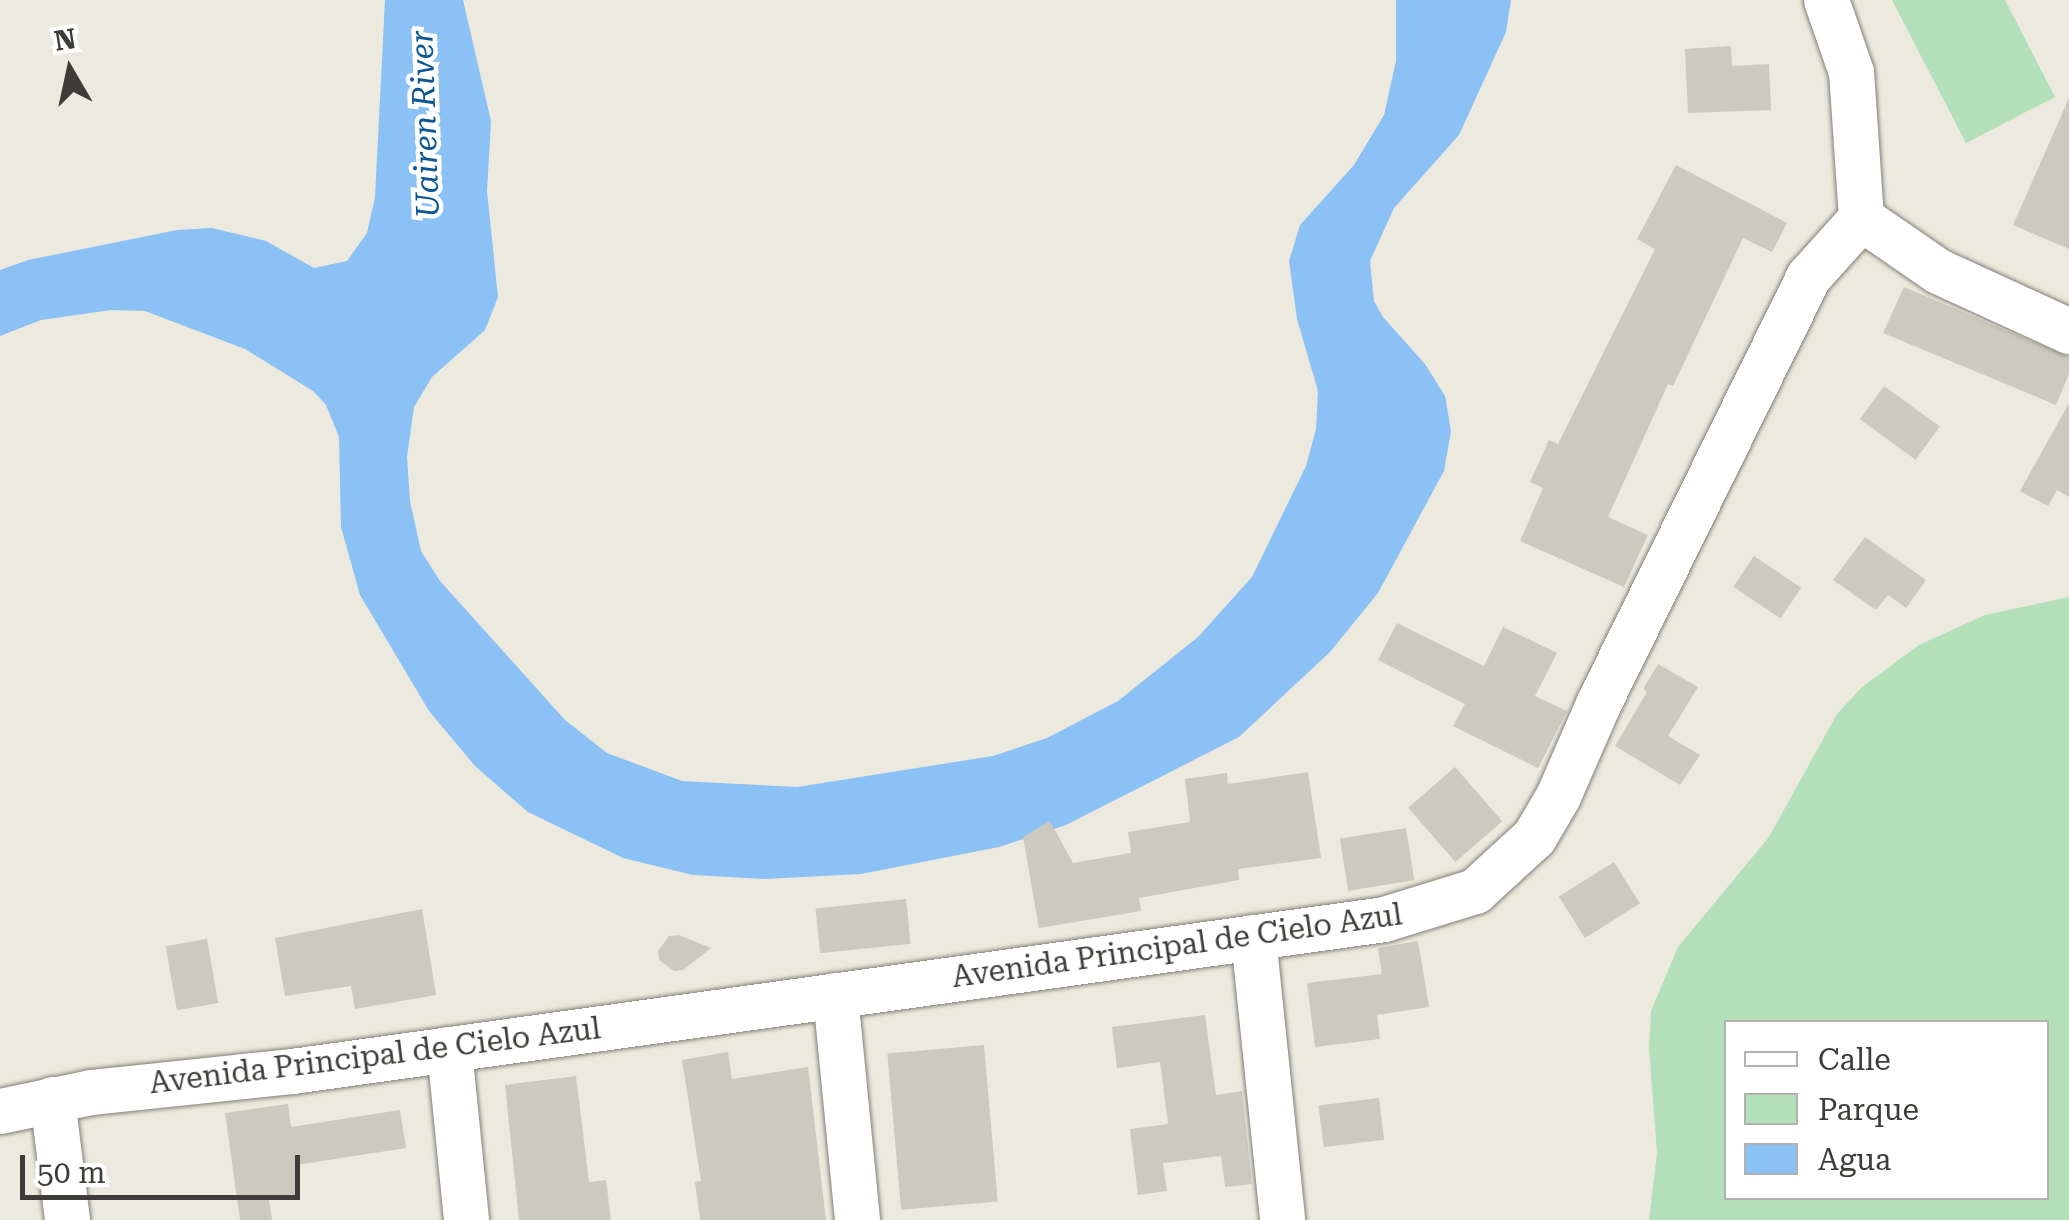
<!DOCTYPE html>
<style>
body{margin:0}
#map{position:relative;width:2069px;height:1220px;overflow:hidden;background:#ece9de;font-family:"Roboto Serif",serif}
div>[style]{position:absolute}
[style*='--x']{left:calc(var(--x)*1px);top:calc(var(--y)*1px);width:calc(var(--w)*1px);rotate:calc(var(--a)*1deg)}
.green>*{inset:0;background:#b3e0b8}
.water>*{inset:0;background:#8cc1f6}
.building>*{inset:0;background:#ccc9bf;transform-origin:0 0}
.roads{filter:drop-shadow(0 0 2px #828076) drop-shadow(0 0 2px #828076)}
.minor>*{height:45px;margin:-22.5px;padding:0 22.5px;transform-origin:22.5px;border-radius:22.5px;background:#fff}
span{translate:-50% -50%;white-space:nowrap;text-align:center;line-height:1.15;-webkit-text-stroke:9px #fff;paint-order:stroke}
.street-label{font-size:30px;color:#3d3c38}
.water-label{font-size:32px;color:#0b5793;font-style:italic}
.legend{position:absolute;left:1724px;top:1020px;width:325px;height:180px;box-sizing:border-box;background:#fff;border:2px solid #b1b1af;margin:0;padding:12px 18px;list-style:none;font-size:30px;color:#3d3c38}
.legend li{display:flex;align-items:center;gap:20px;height:50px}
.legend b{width:50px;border:2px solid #b1b1af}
.north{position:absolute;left:20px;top:20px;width:100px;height:100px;-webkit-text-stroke:8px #fff;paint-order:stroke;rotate:351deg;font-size:28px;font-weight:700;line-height:40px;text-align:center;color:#3d3c38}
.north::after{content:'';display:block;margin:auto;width:35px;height:45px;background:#3d3c38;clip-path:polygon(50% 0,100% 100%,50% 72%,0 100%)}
.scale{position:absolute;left:20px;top:1155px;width:280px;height:45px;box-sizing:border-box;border:5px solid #3d3c38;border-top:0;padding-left:12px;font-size:30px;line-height:35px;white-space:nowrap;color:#3d3c38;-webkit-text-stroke:8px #fff;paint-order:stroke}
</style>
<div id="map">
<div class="green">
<div style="clip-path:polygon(1892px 0,2005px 0,2055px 97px,1966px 143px)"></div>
<div style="clip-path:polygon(evenodd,2069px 597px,2069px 1220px,1649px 1220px,1657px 1153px,1649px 1048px,1651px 1011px,1678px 947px,1769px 837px,1837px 714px,1862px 687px,1919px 645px,1985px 615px,2069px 597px,2046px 1022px,2046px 1198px,1726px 1198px,1726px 1022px,2046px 1022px)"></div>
</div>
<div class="water">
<div style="clip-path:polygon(385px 0,463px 0,491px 121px,487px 191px,498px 297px,485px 330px,432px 377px,414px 407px,407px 457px,410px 501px,421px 551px,440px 581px,565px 720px,607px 753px,682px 781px,797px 787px,993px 756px,1047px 738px,1118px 701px,1198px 637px,1252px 577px,1306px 466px,1316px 429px,1318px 391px,1297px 319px,1289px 261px,1300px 225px,1354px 165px,1384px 115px,1396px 61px,1396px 0,1511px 0,1506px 32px,1459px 135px,1394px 208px,1370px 261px,1374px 301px,1383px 317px,1425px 364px,1445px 396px,1451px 431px,1444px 471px,1378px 593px,1330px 652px,1239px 737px,1066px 825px,999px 847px,861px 874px,765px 879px,693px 875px,623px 858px,528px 812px,475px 766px,429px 711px,360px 595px,341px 527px,339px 437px,326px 405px,313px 391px,245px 349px,145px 311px,111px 310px,41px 320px,0 336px,0 270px,28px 260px,177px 230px,212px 228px,266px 241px,314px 268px,347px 261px,367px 233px,375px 197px)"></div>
</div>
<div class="building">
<div style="clip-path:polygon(1731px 46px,1732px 66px,1769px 64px,1771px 110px,1688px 113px,1685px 49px)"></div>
<div style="clip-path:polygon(2069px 98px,2069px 249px,2013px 225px)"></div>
<div style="clip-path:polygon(1676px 165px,1787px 223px,1772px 252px,1743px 238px,1673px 386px,1668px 384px,1608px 517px,1648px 535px,1624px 587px,1520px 541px,1543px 488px,1530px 482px,1549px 440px,1558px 444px,1655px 249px,1637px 239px)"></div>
<div style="clip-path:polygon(1904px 287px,2069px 357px,2069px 374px,2056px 405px,1883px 333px)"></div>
<div style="left:1884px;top:386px;width:69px;height:41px;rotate:36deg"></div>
<div style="clip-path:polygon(2069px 403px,2069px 497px,2057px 490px,2048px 506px,2020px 491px)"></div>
<div style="clip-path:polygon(1865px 537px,1926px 580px,1906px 608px,1888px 595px,1876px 610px,1833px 580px)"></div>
<div style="left:1754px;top:556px;width:57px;height:37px;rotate:34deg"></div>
<div style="clip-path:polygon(1397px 623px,1484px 666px,1503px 627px,1557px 653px,1535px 696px,1567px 711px,1538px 768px,1453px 726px,1465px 704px,1378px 660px)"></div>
<div style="clip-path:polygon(1658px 664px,1698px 687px,1668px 736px,1700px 755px,1680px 785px,1615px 746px,1647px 692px,1643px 689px)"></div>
<div style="left:1455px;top:767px;width:72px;height:62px;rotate:49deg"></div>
<div style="clip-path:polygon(1308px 772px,1321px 858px,1238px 869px,1239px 880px,1139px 898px,1141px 911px,1039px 928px,1023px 837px,1050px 821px,1073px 863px,1131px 853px,1128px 832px,1190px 822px,1185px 779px,1227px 773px,1228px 784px)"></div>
<div style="left:1406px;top:828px;width:53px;height:67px;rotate:81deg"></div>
<div style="left:1614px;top:862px;width:49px;height:65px;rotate:58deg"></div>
<div style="left:906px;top:899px;width:45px;height:91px;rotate:84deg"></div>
<div style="clip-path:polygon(422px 909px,436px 995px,355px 1009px,351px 986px,285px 996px,275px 938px)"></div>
<div style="clip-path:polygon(679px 935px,711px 948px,683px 970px,674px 971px,659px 960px,658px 951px,669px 936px)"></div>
<div style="left:207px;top:939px;width:65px;height:42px;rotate:80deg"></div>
<div style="clip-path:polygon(1418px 941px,1429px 1007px,1377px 1015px,1380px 1039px,1315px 1047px,1307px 983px,1382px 974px,1378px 948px)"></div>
<div style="clip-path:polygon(1205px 1015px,1216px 1095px,1242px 1091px,1252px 1184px,1225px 1187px,1221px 1156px,1163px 1163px,1167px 1191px,1138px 1195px,1130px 1129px,1168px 1124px,1160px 1062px,1117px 1068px,1112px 1027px)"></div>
<div style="left:984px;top:1045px;width:157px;height:97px;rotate:85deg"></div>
<div style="clip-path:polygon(728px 1052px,732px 1079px,808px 1067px,826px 1220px,700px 1220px,695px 1182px,701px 1181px,682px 1060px)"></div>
<div style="clip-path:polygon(576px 1076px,589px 1182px,606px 1180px,611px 1220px,519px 1220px,505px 1085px)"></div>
<div style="left:1379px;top:1098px;width:42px;height:61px;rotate:83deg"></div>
<div style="clip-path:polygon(288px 1104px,291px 1127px,400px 1110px,406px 1148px,296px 1165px,300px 1195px,269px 1200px,272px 1220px,240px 1220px,225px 1113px)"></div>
</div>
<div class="roads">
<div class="minor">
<div style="--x:1861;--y:218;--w:93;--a:34.5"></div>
<div style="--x:1938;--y:271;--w:144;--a:24.6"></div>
<div style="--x:1253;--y:937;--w:284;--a:84.1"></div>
<div style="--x:835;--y:995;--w:226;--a:84.4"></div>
<div style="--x:449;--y:1049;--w:172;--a:84.3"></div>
<div style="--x:52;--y:1099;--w:122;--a:82.9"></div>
<div style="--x:0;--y:1111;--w:93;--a:-11.8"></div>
<div style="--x:91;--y:1092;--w:202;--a:-6"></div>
<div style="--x:292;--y:1071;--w:1103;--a:-7.92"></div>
<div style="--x:1384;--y:919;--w:95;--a:-17.1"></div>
<div style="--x:1475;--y:891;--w:80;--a:-42.5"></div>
<div style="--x:1534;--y:837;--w:48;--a:-59.7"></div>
<div style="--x:1558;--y:796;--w:100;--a:-66.5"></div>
<div style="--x:1598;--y:704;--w:476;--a:-63.8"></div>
<div style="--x:1808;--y:277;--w:79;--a:-48.1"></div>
<div style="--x:1861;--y:218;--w:146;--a:-93.9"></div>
<div style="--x:1851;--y:72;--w:76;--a:-109.1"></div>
</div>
</div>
<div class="street-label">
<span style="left:1177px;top:946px;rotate:-8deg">Avenida Principal de Cielo Azul</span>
<span style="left:375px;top:1056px;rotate:-7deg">Avenida Principal de Cielo Azul</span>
</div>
<div class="water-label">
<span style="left:425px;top:124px;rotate:-92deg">Uairen River</span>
</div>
<ul class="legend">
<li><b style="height:12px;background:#fff"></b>Calle</li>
<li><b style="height:28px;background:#b3e0b8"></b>Parque</li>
<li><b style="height:28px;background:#8cc1f6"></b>Agua</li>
</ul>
<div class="north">N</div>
<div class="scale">50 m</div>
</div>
